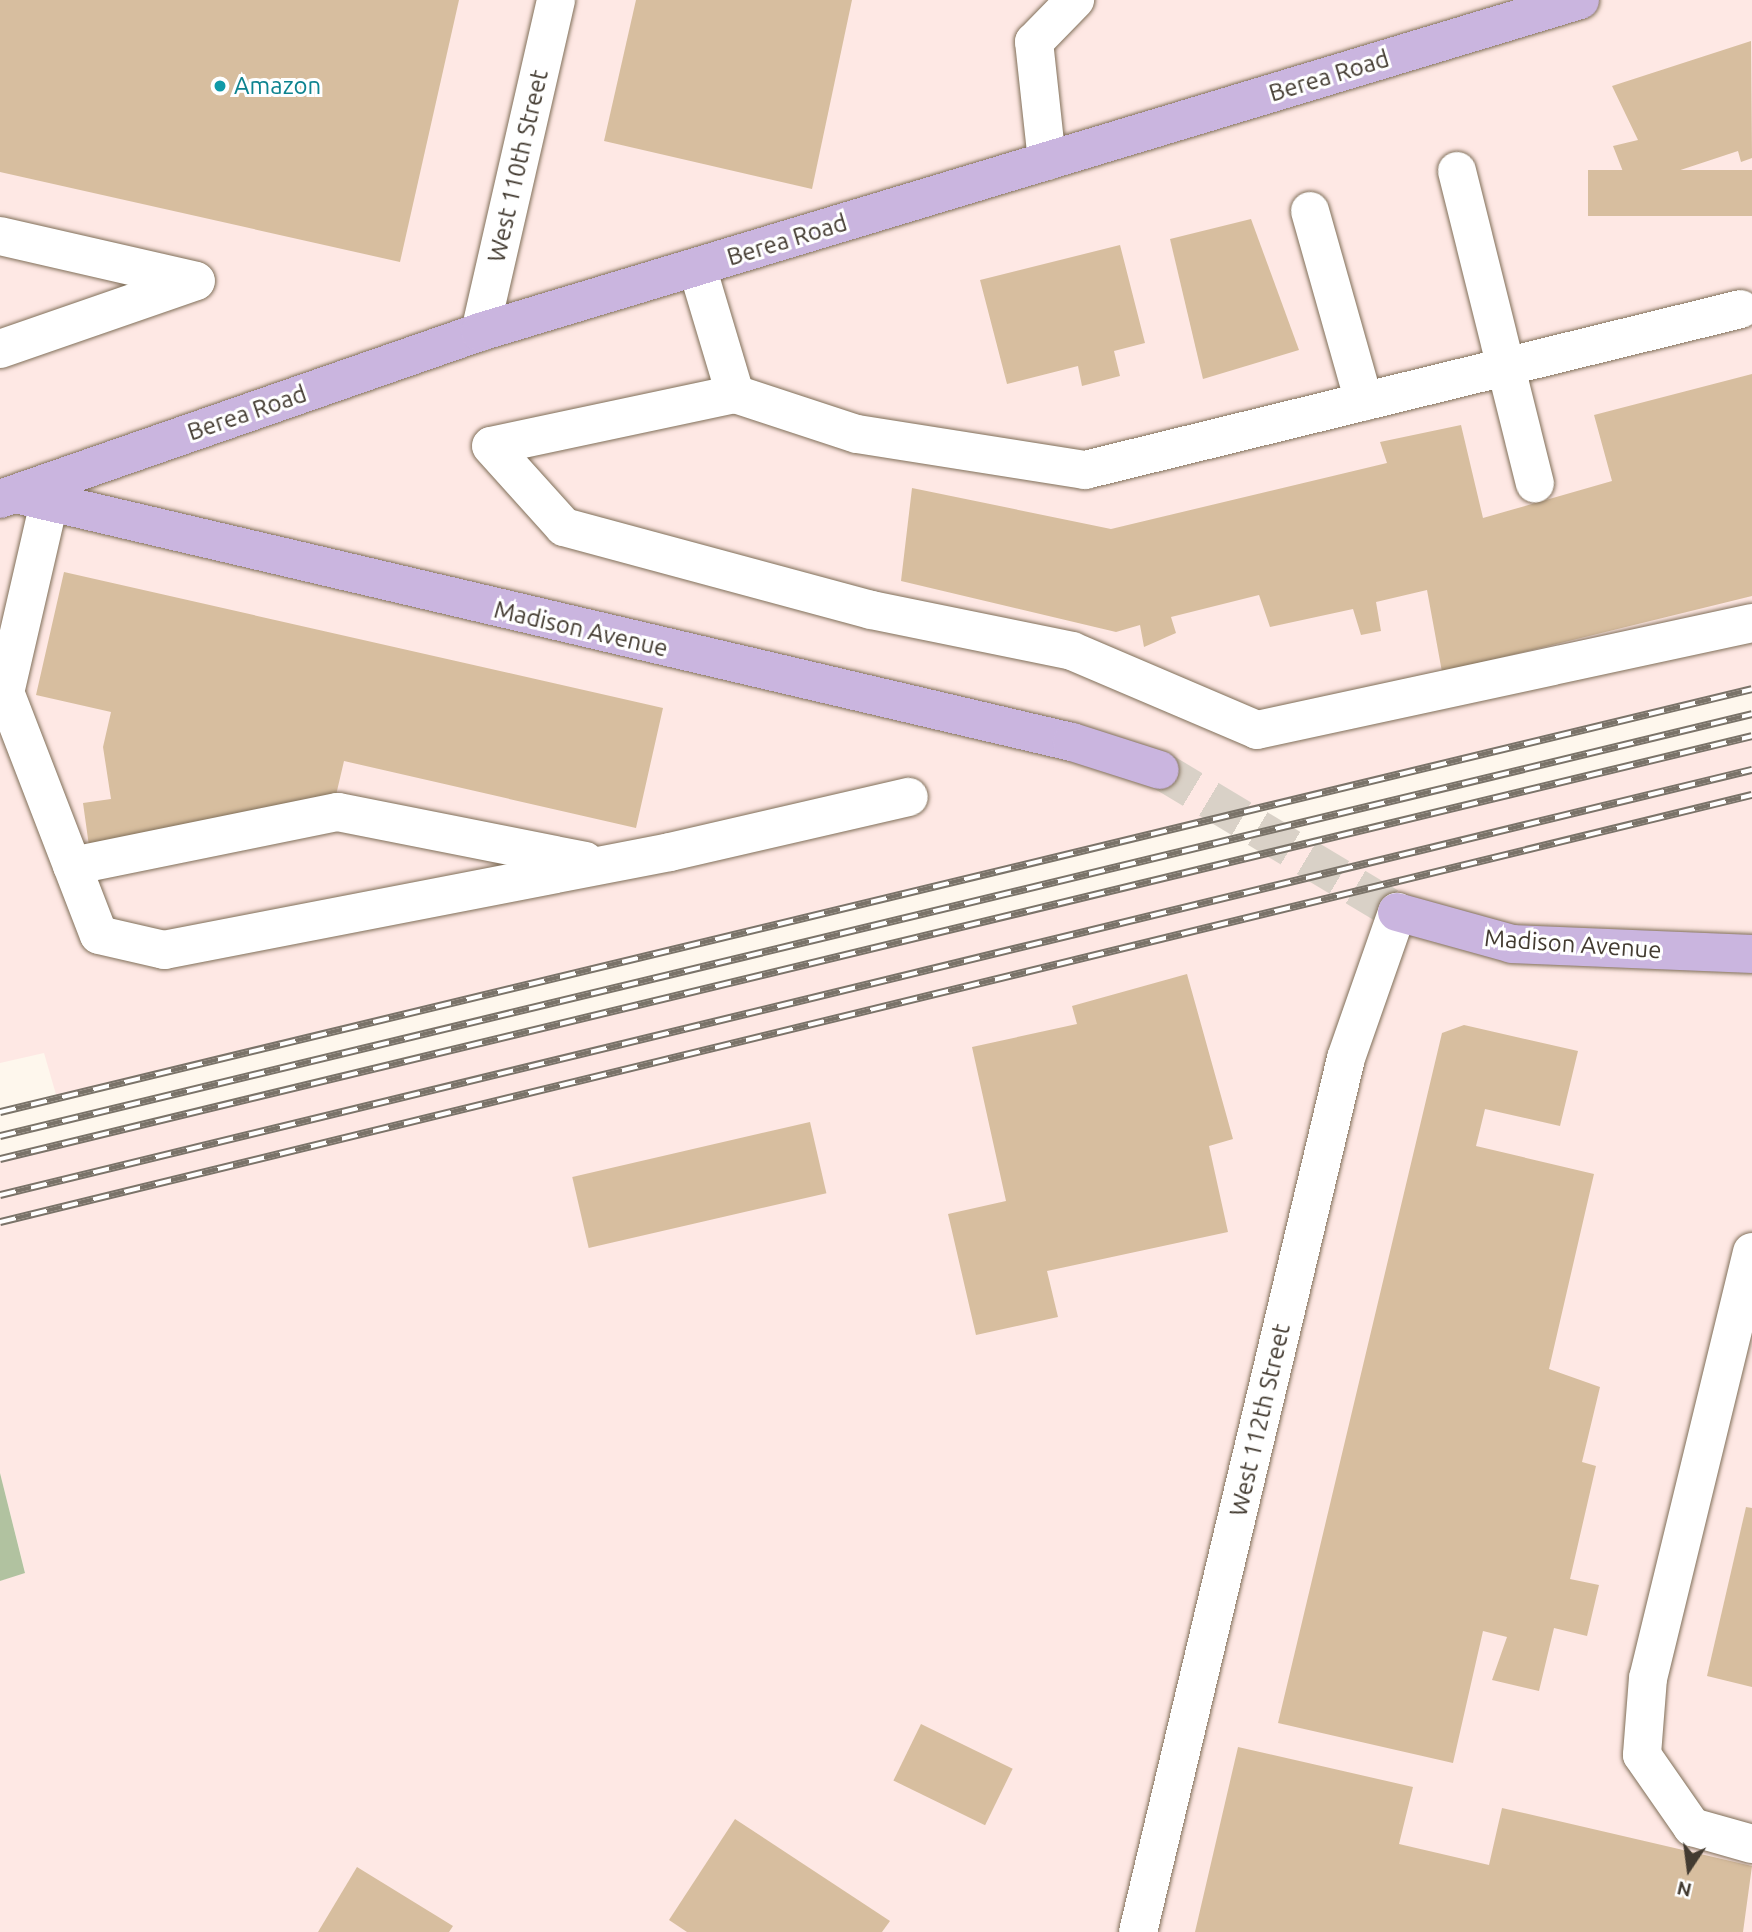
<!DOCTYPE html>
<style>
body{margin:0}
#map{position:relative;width:1752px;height:1932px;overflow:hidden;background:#fef7ed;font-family:Ubuntu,sans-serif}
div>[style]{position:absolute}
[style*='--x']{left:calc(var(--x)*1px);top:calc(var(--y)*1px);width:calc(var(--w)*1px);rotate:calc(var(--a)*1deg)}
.industrial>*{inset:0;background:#fee8e4}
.forest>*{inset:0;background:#b1c2a0}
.building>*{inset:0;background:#d7be9f;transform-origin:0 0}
.major-tunnel>*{height:38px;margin-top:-19px;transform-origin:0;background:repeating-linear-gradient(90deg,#d9d1c7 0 38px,transparent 0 57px)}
.roads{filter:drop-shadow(0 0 2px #806f59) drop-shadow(0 0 2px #806f59)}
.minor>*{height:38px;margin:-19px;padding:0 19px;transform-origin:19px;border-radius:19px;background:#fff}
.major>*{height:38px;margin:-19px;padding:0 19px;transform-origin:19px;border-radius:19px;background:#cab5df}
.rail>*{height:8px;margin-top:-4px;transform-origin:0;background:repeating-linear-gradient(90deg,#fff 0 16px,#7a7369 0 32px);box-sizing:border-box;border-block:2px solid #7a7369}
.dots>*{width:19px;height:19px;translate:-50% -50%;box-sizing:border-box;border:4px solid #fff;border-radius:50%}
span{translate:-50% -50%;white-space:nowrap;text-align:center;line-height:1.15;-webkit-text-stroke:6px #fff;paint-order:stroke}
.street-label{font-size:24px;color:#433b31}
.culture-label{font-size:24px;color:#0d838f}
.left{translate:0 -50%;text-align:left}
.north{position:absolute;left:1654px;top:1834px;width:70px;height:70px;-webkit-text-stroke:5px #fff;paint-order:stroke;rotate:193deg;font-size:19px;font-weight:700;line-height:28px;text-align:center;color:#433b31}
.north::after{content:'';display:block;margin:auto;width:24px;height:32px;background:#433b31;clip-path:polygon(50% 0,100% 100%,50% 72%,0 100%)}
</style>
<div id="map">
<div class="industrial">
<div style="clip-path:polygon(0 0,1752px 0,1752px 689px,57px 1098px,44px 1053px,0 1063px)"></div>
<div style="clip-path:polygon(1752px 738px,1752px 1932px,0 1932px,0 1581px,25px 1572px,0 1473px,0 1159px)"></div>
</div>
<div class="forest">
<div style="clip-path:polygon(0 1473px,25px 1573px,0 1581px)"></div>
</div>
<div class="building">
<div style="clip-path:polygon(0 0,459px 0,400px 262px,0 172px)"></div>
<div style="clip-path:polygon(636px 0,852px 0,812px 189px,604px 141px)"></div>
<div style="clip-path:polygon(1751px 41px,1752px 158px,1741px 162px,1738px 151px,1629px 187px,1613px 146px,1638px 140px,1612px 86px)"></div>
<div style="left:1752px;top:170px;width:46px;height:164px;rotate:90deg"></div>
<div style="clip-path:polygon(1251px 219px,1299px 350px,1203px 379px,1170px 239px)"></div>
<div style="clip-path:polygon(1120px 245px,1145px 343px,1114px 351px,1120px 376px,1082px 386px,1078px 366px,1007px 384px,980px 280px)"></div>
<div style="clip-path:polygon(1752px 374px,1752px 596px,1442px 672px,1427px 590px,1376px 602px,1381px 631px,1361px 635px,1353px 609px,1270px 627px,1259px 595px,1171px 617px,1176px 633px,1144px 647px,1140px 625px,1116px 632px,901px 581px,912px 488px,1111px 529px,1387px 463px,1380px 442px,1461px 425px,1483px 518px,1612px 481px,1594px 415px)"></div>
<div style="clip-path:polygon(64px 572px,663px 708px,636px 828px,344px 761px,333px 808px,89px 846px,83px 803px,111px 799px,103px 747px,111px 712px,36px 695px)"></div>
<div style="clip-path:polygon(1187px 974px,1233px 1139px,1209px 1146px,1228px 1232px,1047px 1271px,1058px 1317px,976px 1335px,948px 1214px,1006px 1201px,972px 1047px,1077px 1024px,1072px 1006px)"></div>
<div style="clip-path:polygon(1464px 1025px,1578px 1051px,1560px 1126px,1485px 1109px,1476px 1146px,1594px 1174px,1549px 1369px,1600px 1387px,1582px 1462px,1596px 1466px,1570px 1579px,1599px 1585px,1587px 1636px,1554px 1628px,1539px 1691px,1492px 1680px,1507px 1637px,1483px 1631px,1453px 1763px,1278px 1723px,1442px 1033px)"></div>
<div style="left:810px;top:1122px;width:73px;height:244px;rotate:77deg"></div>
<div style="clip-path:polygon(1746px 1507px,1752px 1508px,1752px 1687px,1707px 1676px)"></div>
<div style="left:921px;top:1724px;width:102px;height:63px;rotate:26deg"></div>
<div style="clip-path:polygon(1238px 1747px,1413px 1787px,1399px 1844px,1489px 1865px,1502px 1808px,1752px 1866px,1743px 1932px,1195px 1932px)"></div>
<div style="clip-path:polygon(735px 1819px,890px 1921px,882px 1932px,687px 1932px,669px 1920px)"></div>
<div style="clip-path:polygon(357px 1867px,453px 1926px,449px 1932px,318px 1932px)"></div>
</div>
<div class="major-tunnel">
<div style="--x:1160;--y:770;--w:276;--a:30.9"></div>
</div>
<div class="roads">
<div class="minor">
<div style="--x:1047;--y:161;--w:120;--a:-96.2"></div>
<div style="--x:1034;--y:42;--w:59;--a:-45.7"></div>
<div style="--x:1457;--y:171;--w:322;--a:76"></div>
<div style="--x:1310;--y:211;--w:198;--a:74.2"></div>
<div style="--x:0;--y:236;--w:201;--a:12.9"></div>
<div style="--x:697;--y:267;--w:133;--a:73.3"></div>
<div style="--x:735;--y:394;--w:249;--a:168"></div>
<div style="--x:491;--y:446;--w:109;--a:48"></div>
<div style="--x:564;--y:527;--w:318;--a:15.1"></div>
<div style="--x:871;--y:610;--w:205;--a:11.5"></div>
<div style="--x:1072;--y:651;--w:201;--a:23.1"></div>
<div style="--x:1257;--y:730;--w:506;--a:-12.2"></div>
<div style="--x:480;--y:332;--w:341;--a:-77.1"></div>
<div style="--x:0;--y:349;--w:207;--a:-19.1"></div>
<div style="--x:735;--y:394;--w:128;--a:18.2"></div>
<div style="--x:857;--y:434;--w:231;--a:9"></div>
<div style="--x:1085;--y:470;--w:675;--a:-13.79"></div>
<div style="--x:0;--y:679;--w:274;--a:68.9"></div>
<div style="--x:99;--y:935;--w:67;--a:13"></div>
<div style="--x:164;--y:950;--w:515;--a:-10.96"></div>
<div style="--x:670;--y:852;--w:245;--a:-13"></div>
<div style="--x:5;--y:693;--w:196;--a:-77"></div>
<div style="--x:72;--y:866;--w:271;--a:-11.5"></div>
<div style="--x:338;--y:812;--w:252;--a:11.2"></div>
<div style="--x:1752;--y:1252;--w:439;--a:103.7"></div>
<div style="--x:1648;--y:1678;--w:77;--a:94.5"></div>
<div style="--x:1642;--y:1755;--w:88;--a:55.2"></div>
<div style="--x:1692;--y:1827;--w:62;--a:15.8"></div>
<div style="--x:1138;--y:1932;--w:898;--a:-76.61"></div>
<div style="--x:1346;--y:1058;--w:155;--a:-70.7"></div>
</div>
<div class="major">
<div style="--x:16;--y:494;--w:1085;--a:13.22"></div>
<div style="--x:1072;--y:742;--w:92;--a:17.7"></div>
<div style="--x:0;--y:499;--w:508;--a:-19.18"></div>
<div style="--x:480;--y:332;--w:1149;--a:-16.79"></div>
<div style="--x:1397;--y:912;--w:119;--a:15.5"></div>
<div style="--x:1512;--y:944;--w:240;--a:2.4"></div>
</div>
</div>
<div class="rail">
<div style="--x:0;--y:1112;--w:1802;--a:-13.57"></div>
<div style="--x:0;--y:1136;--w:1802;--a:-13.54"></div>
<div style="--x:0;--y:1159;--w:1802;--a:-13.57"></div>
<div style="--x:0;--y:1195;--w:1803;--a:-13.64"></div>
<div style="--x:0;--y:1222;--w:1803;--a:-13.7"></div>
</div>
<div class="dots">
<div style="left:220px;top:86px;background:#0f9aa8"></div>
</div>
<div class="street-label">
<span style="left:1329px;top:76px;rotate:-17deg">Berea Road</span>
<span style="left:518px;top:166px;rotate:-77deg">West 110th Street</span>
<span style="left:787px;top:240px;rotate:-17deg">Berea Road</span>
<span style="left:247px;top:413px;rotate:-19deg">Berea Road</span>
<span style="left:581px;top:629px;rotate:13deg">Madison Avenue</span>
<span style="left:1573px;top:944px;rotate:4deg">Madison Avenue</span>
<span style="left:1260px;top:1420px;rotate:-77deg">West 112th Street</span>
</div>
<div class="culture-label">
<span class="left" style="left:234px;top:86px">Amazon</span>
</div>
<div class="north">N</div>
</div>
